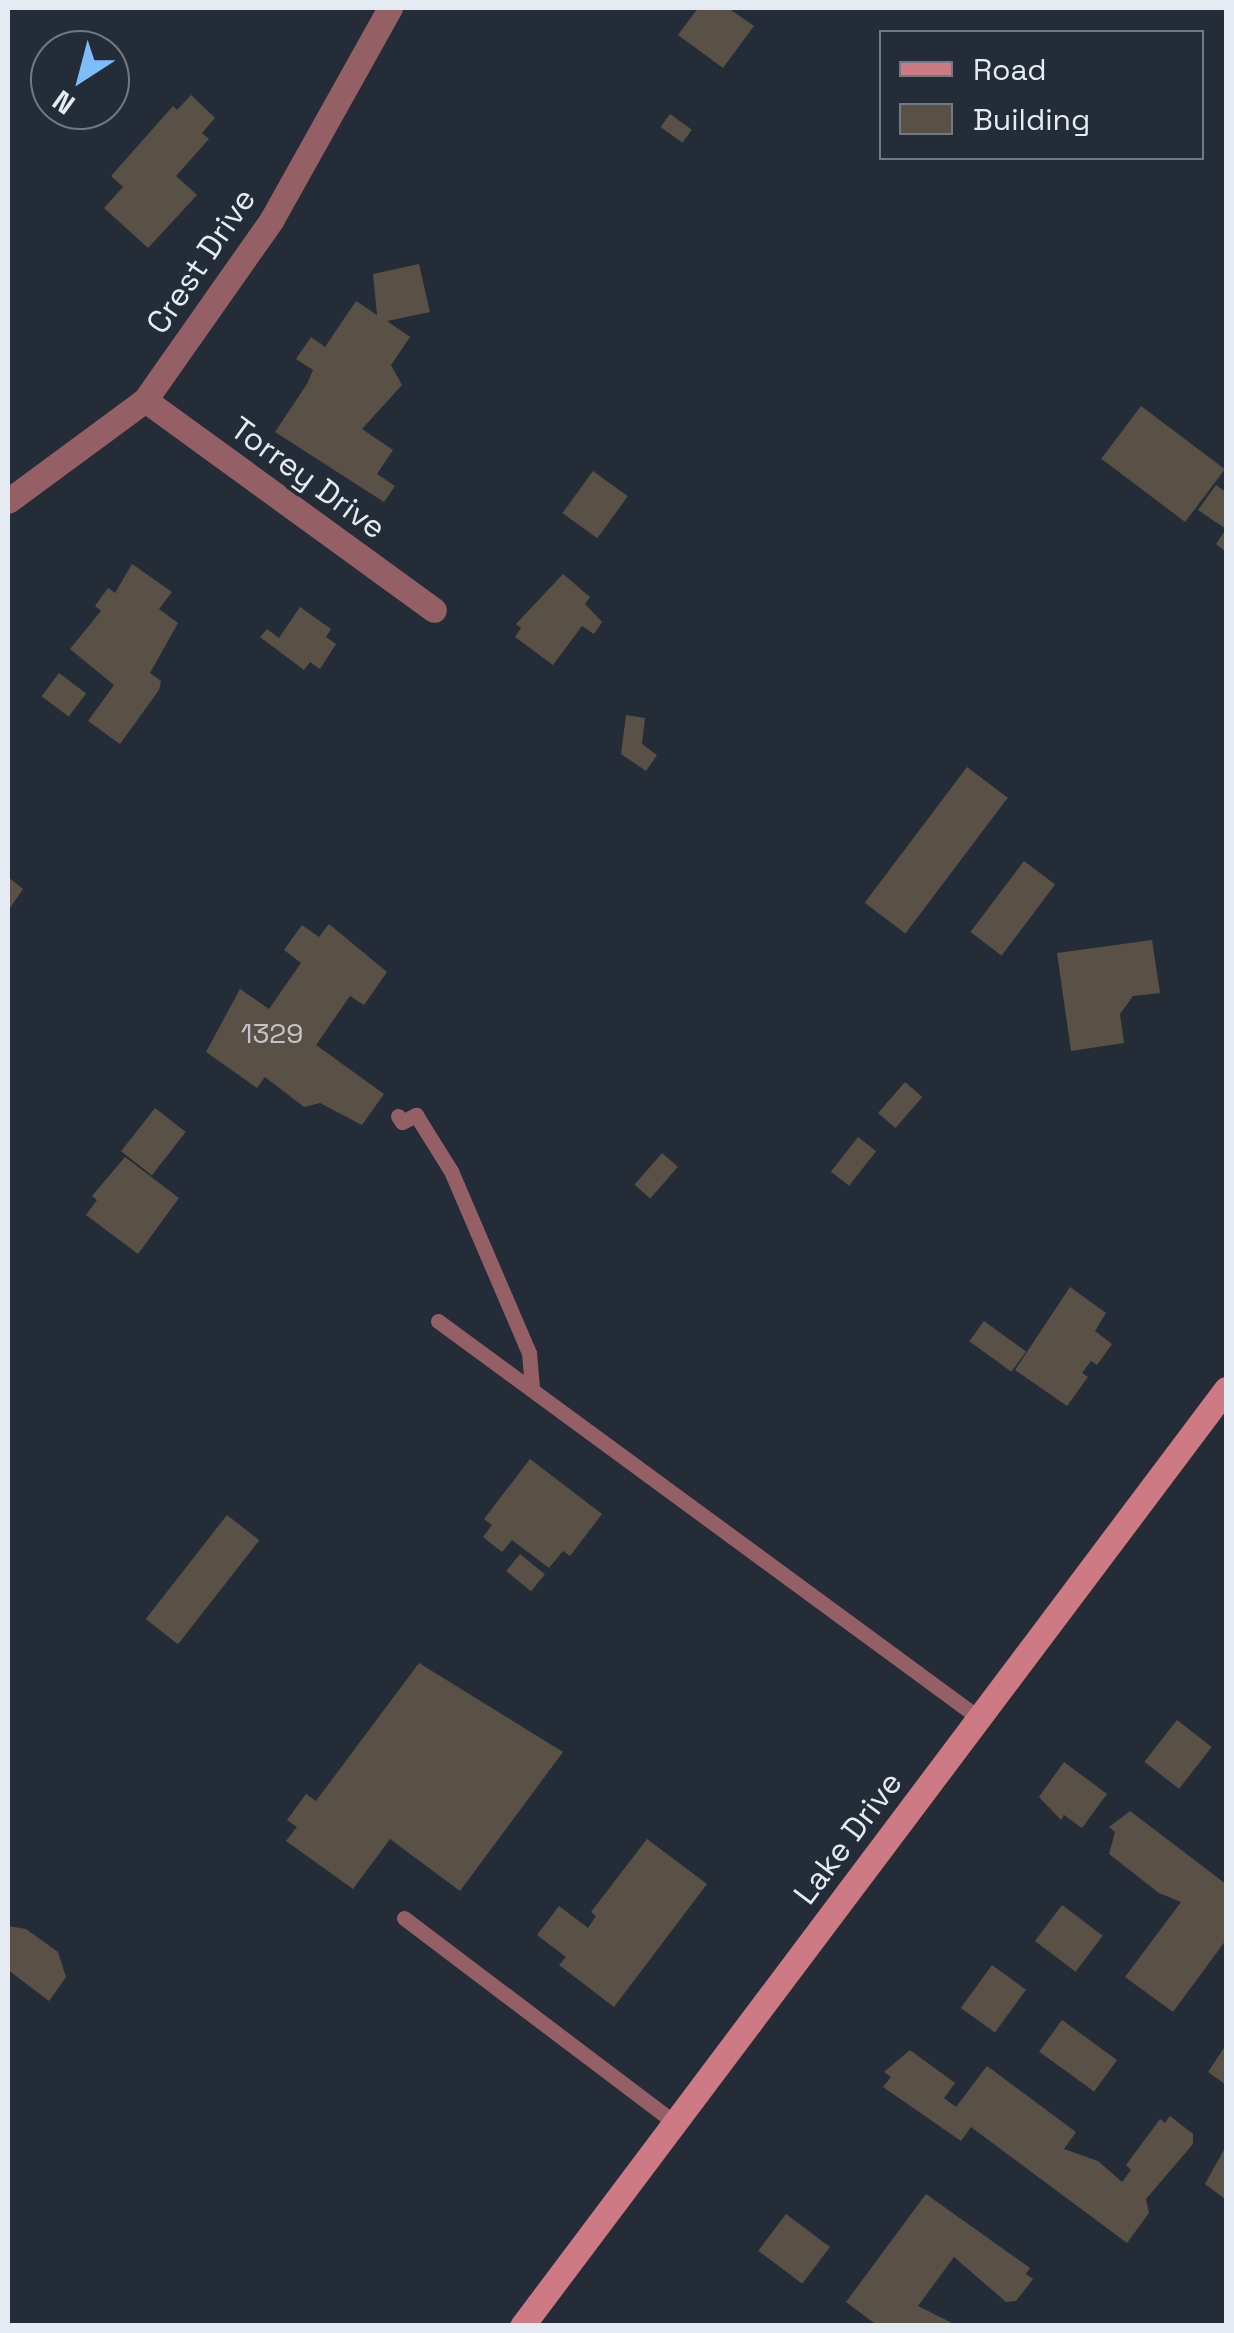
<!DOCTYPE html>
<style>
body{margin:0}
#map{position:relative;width:1234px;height:2333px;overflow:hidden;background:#242d37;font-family:"Space Grotesk",sans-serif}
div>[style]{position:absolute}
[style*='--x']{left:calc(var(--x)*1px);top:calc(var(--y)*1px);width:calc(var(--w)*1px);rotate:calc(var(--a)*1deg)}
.building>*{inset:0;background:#595145;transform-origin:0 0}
.service>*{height:15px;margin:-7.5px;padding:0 7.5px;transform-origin:7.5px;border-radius:7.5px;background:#945f65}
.minor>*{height:25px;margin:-12.5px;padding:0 12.5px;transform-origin:12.5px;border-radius:12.5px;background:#945f65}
.tertiary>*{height:25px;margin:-12.5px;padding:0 12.5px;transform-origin:12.5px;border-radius:12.5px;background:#945f65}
.secondary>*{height:25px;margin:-12.5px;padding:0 12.5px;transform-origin:12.5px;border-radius:12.5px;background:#ce7a84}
span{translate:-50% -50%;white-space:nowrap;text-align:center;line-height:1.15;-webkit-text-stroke:8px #242d37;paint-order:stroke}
.number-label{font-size:28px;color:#c2c4c7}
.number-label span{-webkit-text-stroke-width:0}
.street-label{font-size:32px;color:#e5ebf2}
.frame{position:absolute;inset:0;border:10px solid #e5ebf2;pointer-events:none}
.legend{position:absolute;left:879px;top:30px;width:325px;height:130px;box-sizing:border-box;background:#242d37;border:2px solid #717982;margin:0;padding:12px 18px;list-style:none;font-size:30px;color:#e5ebf2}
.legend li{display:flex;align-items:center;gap:20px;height:50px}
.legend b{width:50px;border:2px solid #717982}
.north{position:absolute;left:30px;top:30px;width:100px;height:100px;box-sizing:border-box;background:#242d37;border:2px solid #717982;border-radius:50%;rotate:216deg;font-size:28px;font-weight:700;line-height:40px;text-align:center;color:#e5ebf2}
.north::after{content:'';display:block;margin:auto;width:35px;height:45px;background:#7fbdfa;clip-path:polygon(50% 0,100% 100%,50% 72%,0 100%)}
</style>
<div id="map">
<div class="building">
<div style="clip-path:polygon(698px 8px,728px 8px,754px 26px,723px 68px,678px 35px)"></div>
<div style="clip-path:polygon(191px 95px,215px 118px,202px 133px,209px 139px,176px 176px,197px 195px,148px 248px,104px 208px,123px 187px,111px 176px,173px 106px,177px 110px)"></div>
<div style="left:670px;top:114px;width:27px;height:16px;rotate:36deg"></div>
<div style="clip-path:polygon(419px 264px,430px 312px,387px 321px,410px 337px,391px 365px,402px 385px,362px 429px,393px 450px,377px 474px,395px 486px,384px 502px,275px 432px,307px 384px,313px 370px,296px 359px,311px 337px,325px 347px,356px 301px,377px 315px,373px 274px)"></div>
<div style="left:1141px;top:406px;width:105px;height:66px;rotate:37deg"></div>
<div style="left:593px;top:471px;width:43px;height:52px;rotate:36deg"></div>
<div style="clip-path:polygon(1216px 485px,1226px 492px,1226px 552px,1216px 544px,1226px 529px,1198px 510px)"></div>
<div style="clip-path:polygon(132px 564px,172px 592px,159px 609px,178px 623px,150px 673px,161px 681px,159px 690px,120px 744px,88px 721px,114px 685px,70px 649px,101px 611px,95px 606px,108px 588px,115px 593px)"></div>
<div style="clip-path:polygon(563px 574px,590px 597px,585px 604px,602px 622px,594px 634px,582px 626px,553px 665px,515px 637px,521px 628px,516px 624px)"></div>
<div style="clip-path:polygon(300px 607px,331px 629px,326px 637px,336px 644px,320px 669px,310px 662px,304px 670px,260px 637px,267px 629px,279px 638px)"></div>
<div style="left:59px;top:673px;width:34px;height:29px;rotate:37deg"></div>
<div style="clip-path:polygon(626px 715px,645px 718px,642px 744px,657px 755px,646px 771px,621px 754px)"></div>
<div style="left:967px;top:767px;width:51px;height:170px;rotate:37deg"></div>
<div style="left:1024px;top:861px;width:39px;height:89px;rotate:37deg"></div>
<div style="clip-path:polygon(8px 877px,23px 889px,8px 911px)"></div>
<div style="clip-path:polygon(329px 924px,387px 972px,364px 1005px,350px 996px,316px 1045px,384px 1094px,362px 1125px,320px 1103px,304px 1107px,265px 1077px,257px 1088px,206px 1052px,240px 989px,269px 1009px,301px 963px,284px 950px,302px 925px,319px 937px)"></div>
<div style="clip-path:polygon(1152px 940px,1160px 993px,1133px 996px,1120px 1014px,1124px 1043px,1071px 1051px,1057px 953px)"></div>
<div style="left:905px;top:1082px;width:23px;height:41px;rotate:41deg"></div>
<div style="left:155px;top:1108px;width:39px;height:55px;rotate:38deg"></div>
<div style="left:858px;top:1137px;width:23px;height:44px;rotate:38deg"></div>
<div style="left:662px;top:1153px;width:21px;height:42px;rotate:41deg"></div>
<div style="clip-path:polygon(125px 1157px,179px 1198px,138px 1254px,86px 1215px,97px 1200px,92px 1196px)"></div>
<div style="clip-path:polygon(1070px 1287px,1106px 1313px,1095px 1331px,1112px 1344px,1097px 1365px,1091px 1361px,1082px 1373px,1088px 1377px,1067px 1406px,1015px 1370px)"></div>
<div style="left:984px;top:1321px;width:52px;height:25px;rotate:36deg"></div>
<div style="clip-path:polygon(530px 1459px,602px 1514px,570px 1556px,563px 1551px,549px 1568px,512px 1540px,502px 1552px,483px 1537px,492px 1525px,484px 1519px)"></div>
<div style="left:227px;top:1515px;width:41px;height:132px;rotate:38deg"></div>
<div style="left:520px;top:1554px;width:32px;height:22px;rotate:39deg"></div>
<div style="clip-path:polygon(419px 1663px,563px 1752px,460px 1891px,390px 1839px,353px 1889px,286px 1841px,297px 1827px,287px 1820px,306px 1794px,316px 1801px)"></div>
<div style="left:1177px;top:1720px;width:44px;height:53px;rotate:38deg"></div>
<div style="clip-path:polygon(1064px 1762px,1107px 1794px,1082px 1828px,1064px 1815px,1061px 1820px,1039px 1797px)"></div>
<div style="clip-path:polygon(1130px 1811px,1226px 1884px,1226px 1940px,1173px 2012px,1125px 1977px,1181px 1902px,1159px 1893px,1109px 1854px,1115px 1832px,1109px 1827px)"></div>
<div style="clip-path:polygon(647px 1839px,707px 1884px,614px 2007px,559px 1965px,566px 1957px,537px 1935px,559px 1906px,588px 1928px,596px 1916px,591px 1912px)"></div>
<div style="left:1062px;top:1905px;width:51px;height:45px;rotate:37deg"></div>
<div style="clip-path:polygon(8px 1926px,26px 1929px,58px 1952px,66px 1977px,49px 2001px,8px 1970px)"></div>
<div style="left:992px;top:1965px;width:42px;height:53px;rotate:36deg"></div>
<div style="left:1062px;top:2020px;width:68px;height:39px;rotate:36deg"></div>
<div style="clip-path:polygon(1226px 2045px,1226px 2085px,1208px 2072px)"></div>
<div style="clip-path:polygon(910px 2050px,955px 2083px,944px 2098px,956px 2107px,987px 2066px,1076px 2132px,1064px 2149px,1098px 2161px,1122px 2182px,1131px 2170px,1126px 2165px,1160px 2119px,1165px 2123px,1170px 2116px,1193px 2134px,1193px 2144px,1146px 2199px,1149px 2213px,1127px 2243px,971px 2127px,961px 2141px,883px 2087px,891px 2077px,884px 2072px)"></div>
<div style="clip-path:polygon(1226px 2146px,1226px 2197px,1225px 2199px,1205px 2184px)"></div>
<div style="clip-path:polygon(926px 2194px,1030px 2268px,1026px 2274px,1033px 2279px,1016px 2301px,1006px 2302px,954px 2257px,918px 2306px,958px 2326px,878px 2326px,846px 2302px)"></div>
<div style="left:786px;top:2214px;width:55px;height:46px;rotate:37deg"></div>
</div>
<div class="service">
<div style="--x:398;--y:1116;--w:7;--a:56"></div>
<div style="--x:402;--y:1122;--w:16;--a:-27"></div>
<div style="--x:416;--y:1115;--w:66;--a:58"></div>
<div style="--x:451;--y:1171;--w:198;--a:66.8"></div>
<div style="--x:529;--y:1353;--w:37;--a:85"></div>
<div style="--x:438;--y:1321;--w:671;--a:36.27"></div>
<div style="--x:404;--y:1918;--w:340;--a:37.1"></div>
</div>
<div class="minor">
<div style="--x:145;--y:400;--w:357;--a:36"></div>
</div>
<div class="tertiary">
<div style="--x:8;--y:501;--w:170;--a:-36.4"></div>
<div style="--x:145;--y:400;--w:221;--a:-54.9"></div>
<div style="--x:272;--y:219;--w:242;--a:-60.8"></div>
</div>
<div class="secondary">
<div style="--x:522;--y:2326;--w:1172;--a:-53.08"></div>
</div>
<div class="number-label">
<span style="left:272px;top:1033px">1329</span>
</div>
<div class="street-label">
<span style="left:201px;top:261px;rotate:-56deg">Crest Drive</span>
<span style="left:308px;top:478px;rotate:36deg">Torrey Drive</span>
<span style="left:848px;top:1838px;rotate:-53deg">Lake Drive</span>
</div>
<div class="frame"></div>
<ul class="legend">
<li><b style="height:12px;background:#ce7a84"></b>Road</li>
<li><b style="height:28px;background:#595145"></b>Building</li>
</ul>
<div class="north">N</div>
</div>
